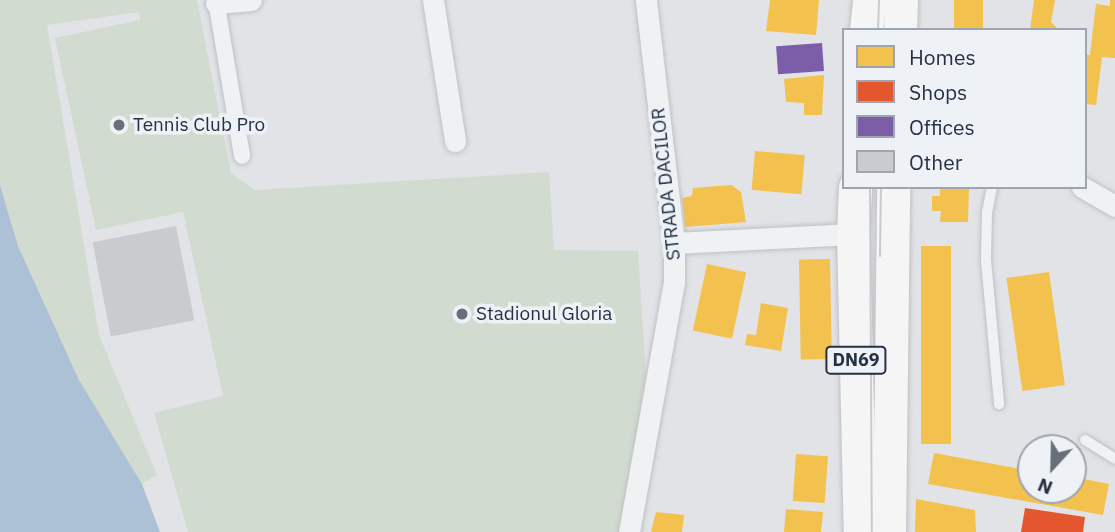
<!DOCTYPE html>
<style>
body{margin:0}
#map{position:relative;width:1115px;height:532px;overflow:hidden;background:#e1e3e6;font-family:"IBM Plex Sans",sans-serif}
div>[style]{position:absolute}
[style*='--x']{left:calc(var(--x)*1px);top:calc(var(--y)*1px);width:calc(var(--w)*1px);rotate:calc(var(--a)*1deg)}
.green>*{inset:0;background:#d2dbd0}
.water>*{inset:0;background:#acc1d5}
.homes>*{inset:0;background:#f2c14e;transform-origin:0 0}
.shops>*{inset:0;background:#e4572e}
.offices>*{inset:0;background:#7b5ea7;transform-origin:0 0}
.building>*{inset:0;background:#c9cbcf;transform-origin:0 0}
.roads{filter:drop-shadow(0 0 2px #bfc1c4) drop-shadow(0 0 2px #bfc1c4)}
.service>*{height:10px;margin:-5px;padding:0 5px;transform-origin:5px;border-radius:5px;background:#f0f1f3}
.pedestrian>*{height:16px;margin:-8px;padding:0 8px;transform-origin:8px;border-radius:8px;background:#f0f1f3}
.minor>*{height:21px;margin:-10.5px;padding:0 10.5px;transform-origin:10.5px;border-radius:10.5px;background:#f0f1f3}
.primary>*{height:33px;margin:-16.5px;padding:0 16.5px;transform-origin:16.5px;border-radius:16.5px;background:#f5f5f6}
.tram>*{height:2px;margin:-1px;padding:0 1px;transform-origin:1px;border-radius:1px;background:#c9cccf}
.dots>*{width:19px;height:19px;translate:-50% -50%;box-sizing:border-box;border:4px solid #eef2f7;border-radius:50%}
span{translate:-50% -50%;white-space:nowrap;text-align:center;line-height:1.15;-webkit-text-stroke:7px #eef2f7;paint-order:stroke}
.shield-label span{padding:2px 5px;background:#eef2f7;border:2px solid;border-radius:5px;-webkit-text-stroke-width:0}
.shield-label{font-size:18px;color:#263142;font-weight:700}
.poi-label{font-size:19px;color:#263142}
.left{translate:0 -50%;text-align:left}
.street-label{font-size:19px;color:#263142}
.legend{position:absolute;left:842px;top:28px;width:245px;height:161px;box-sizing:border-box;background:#eef2f7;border:2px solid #9ea5af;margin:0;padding:9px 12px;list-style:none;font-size:21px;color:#263142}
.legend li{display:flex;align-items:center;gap:14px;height:35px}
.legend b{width:35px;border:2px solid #9ea5af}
.north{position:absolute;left:1017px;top:434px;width:70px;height:70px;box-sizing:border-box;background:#eef2f7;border:2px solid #9ea5af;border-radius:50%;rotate:202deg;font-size:19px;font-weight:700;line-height:28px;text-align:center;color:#263142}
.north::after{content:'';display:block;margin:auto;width:24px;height:32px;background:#676f7b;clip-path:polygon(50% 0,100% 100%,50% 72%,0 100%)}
</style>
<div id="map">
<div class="green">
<div style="clip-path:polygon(0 0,197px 0,231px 173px,255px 190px,549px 172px,554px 250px,638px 251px,646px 378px,619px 532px,188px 532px,154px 413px,223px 396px,183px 212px,96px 230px,55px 38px,140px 20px,139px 12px,47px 25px,99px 335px,157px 475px,142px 484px,79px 380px,18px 246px,0 185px)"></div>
</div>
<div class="water">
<div style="clip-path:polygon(0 185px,18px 246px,79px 380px,142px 484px,160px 532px,0 532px)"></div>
</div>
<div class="homes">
<div style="clip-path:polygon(770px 0,819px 0,816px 35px,766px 31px)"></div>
<div style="left:954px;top:0;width:29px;height:30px"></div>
<div style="clip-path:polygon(1034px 0,1055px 0,1051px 22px,1059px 30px,1030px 30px)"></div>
<div style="clip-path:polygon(1110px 0,1115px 0,1115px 58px,1102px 57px,1096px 105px,1085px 104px,1085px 55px,1090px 55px,1096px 4px,1110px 6px)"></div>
<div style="clip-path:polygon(824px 75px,822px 115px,804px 115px,804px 103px,786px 102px,784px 79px)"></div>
<div style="left:755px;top:151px;width:50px;height:39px;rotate:5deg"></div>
<div style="clip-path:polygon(731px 185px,741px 192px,746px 222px,685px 227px,682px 198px,692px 196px,693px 188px)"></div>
<div style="clip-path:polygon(940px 187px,969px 187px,968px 222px,940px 222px,941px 211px,932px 211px,932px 196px,940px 196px)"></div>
<div style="left:921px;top:246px;width:30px;height:198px"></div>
<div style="left:830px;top:259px;width:100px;height:31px;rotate:89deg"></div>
<div style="left:707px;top:264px;width:40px;height:68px;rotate:12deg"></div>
<div style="left:1049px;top:272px;width:114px;height:43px;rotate:82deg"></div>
<div style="clip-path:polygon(761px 303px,788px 308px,781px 351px,745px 345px,747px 334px,756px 335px)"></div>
<div style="clip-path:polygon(934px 453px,1031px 471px,1031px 490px,1073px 490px,1073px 477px,1109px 484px,1103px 515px,928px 484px)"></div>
<div style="left:796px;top:454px;width:32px;height:47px;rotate:4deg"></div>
<div style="clip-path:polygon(916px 499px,975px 510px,976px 532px,915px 532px)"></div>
<div style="clip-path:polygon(786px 509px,823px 512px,821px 532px,784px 532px)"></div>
<div style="clip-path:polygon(656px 512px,684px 515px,682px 532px,651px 532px)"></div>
</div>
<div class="shops">
<div style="clip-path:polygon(1025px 508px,1085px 517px,1083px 532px,1021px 532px)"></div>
</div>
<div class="offices">
<div style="left:822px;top:43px;width:28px;height:46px;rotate:86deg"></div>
</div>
<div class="building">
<div style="left:176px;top:226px;width:96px;height:85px;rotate:79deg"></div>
</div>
<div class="roads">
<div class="service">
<div style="--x:992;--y:187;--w:25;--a:101"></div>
<div style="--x:987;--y:212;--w:48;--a:91.2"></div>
<div style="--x:986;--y:260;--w:145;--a:84.8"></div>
<div style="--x:1085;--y:440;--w:36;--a:32"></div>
</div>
<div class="pedestrian">
<div style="--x:216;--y:0;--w:158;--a:80.5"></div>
</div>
<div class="minor">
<div style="--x:433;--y:0;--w:143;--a:81.1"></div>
<div style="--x:216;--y:3;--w:35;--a:-5"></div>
<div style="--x:1082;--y:187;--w:38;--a:30"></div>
<div style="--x:674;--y:243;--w:179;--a:-2.9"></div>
<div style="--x:629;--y:532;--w:254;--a:-79.8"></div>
<div style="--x:674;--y:282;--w:39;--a:-90"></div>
<div style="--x:674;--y:243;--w:245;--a:-96.6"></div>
</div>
<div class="primary">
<div style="--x:866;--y:30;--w:30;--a:-84"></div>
<div style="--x:900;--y:30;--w:30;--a:-88"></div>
<div style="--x:855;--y:187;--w:47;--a:92.4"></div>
<div style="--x:853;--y:234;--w:298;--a:88.7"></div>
<div style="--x:889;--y:532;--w:345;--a:-89.3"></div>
</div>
</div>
<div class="tram">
<div style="--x:878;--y:30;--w:30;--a:-88"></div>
<div style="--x:870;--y:187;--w:345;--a:89.7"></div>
<div style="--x:880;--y:256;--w:69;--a:-89.2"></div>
</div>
<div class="dots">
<div style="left:119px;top:125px;background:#676f7b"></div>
<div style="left:462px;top:314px;background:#676f7b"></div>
</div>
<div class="shield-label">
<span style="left:856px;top:360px">DN69</span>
</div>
<div class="poi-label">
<span class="left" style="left:133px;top:125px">Tennis Club Pro</span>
<span class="left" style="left:476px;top:314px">Stadionul Gloria</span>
</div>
<div class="street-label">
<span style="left:666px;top:184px;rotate:-96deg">STRADA DACILOR</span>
</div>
<ul class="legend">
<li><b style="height:19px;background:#f2c14e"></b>Homes</li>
<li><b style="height:19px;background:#e4572e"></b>Shops</li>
<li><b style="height:19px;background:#7b5ea7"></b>Offices</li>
<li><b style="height:19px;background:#c9cbcf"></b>Other</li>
</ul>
<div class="north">N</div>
</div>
